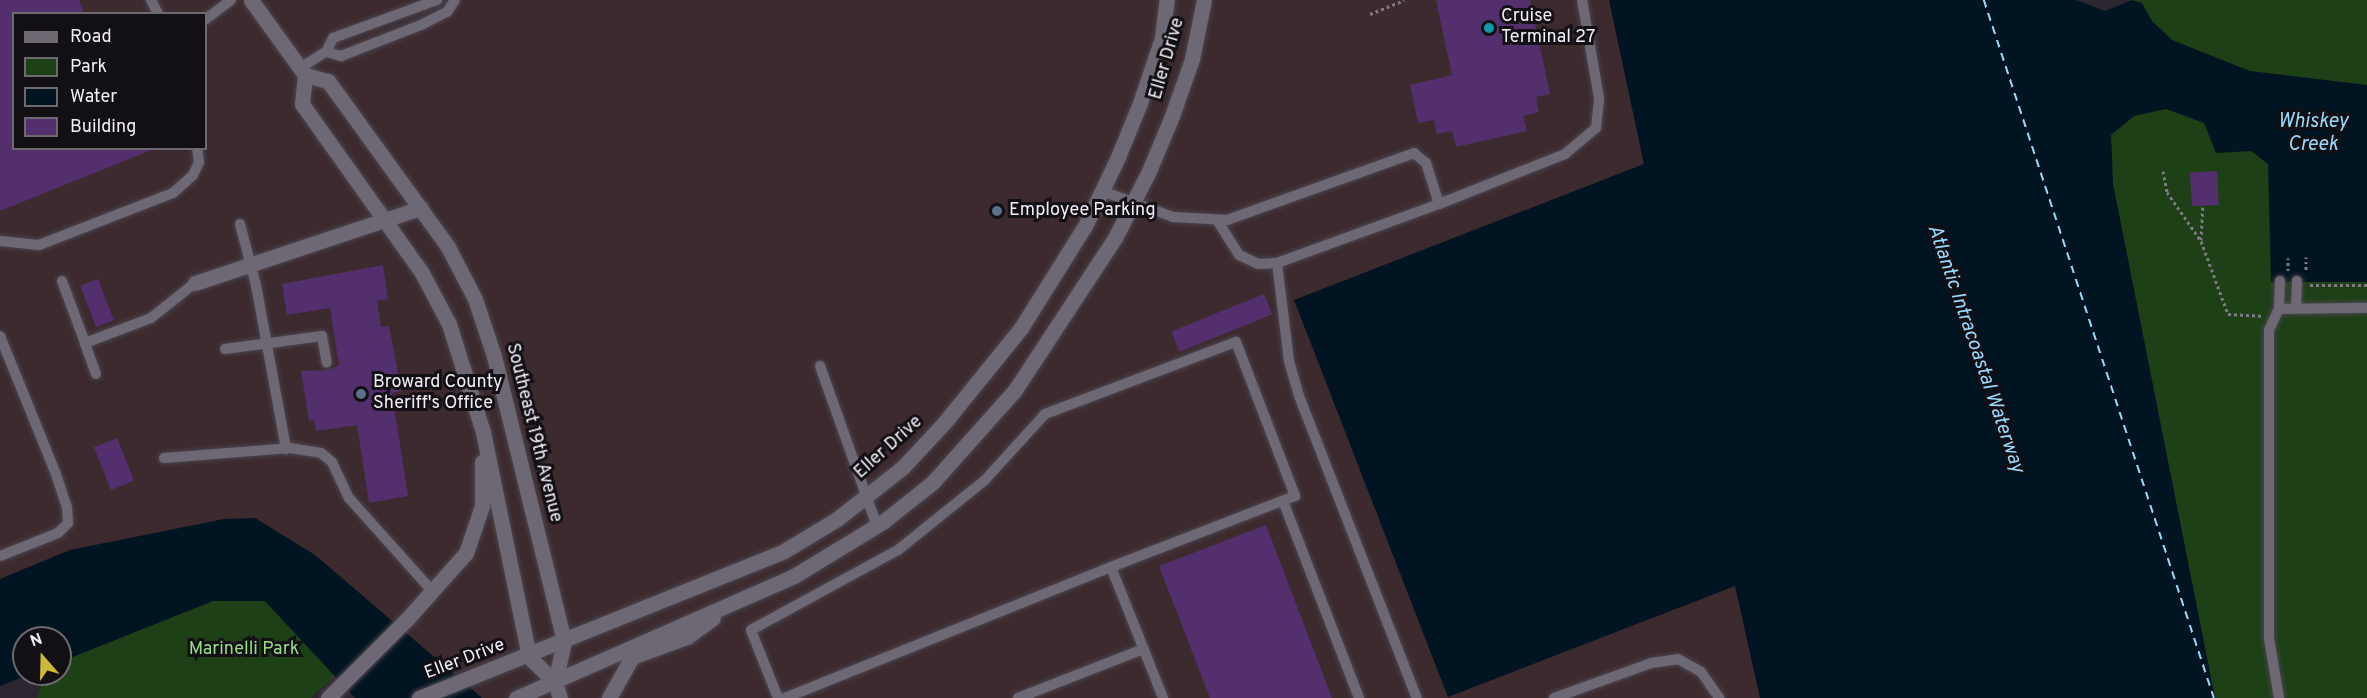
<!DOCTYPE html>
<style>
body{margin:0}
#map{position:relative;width:2367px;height:698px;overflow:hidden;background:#2c2631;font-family:Overpass,sans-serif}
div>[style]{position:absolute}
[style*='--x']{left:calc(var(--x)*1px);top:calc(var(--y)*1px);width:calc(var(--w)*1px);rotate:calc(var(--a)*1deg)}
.industrial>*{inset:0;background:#3d2a2e}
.green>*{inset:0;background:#1e4017}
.water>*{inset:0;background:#001421}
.ferry>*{height:1.5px;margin-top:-0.75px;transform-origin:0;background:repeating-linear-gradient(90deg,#98dafd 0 8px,transparent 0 14px)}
.building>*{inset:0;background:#532f6d;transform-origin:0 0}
.path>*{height:3px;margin-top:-1.5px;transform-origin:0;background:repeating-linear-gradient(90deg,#7f7a84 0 3px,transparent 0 6px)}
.roads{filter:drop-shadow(0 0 2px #4a454e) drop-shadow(0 0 2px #4a454e)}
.service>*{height:10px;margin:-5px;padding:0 5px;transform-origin:5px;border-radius:5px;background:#6e6875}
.minor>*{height:15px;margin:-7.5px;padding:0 7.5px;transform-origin:7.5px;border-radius:7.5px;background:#6e6875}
.tertiary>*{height:15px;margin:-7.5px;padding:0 7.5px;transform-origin:7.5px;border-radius:7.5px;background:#6e6875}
.dots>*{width:16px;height:16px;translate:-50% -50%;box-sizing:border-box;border:3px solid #131015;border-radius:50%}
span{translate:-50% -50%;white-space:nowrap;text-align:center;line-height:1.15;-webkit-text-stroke:6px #131015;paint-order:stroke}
.poi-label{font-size:18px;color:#f3eff7}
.left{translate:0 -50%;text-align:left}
.street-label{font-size:18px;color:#f3eff7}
.park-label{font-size:18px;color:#96df88}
.water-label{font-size:20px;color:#98dafd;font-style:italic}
.legend{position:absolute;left:12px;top:12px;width:195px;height:138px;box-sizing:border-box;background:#131015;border:2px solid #6d696f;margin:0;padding:8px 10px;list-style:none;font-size:18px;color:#f3eff7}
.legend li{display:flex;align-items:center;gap:12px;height:30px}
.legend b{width:30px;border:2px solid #6d696f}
.north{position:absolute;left:12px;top:626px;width:60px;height:60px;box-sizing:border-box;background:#131015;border:2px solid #6d696f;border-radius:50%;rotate:340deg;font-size:16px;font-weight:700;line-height:24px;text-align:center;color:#f3eff7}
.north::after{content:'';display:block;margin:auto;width:21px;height:27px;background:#cdb938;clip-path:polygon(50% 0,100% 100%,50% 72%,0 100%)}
</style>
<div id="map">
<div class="industrial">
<div style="clip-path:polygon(evenodd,0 0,1609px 0,1644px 164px,1295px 300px,1448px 697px,1735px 586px,1760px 698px,482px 698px,315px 555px,255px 518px,70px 550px,0 579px,0 0,14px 14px,206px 14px,206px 148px,14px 148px,14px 14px)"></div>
</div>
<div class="green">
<div style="clip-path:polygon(2129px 0,2367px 0,2367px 698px,2215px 698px,2113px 184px,2111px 135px,2134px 116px)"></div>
<div style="clip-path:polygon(213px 601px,265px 601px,335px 676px,311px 698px,37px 698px,45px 674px,60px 674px,60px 662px)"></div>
</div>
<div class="water">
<div style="clip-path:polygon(1609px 0,2076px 0,2105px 11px,2132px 0,2142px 3px,2152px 21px,2172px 40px,2250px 71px,2367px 85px,2367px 282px,2271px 282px,2268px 164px,2251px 151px,2216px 153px,2204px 123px,2166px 109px,2134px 116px,2111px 135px,2113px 184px,2215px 698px,1760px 698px,1735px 586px,1448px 697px,1294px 300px,1644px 164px)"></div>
<div style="clip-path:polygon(255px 518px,315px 555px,482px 698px,355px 698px,265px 601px,213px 601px,60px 662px,60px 638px,24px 638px,24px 674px,31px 674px,0 686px,0 579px,70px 550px,224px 519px)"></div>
</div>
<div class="ferry">
<div style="--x:1984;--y:0;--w:735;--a:71.76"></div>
</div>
<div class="building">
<div style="clip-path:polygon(0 0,79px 0,84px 14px,14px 14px,14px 148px,154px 149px,0 211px)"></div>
<div style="clip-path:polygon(1436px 0,1530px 0,1550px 94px,1536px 97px,1539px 112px,1523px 116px,1527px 131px,1456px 147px,1452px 131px,1437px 134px,1434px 120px,1418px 123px,1410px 85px,1452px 75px)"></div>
<div style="left:2217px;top:171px;width:34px;height:27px;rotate:87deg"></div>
<div style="clip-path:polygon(383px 265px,388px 299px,377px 301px,381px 327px,389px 326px,399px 378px,401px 391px,392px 393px,408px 496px,369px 503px,357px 425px,316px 431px,314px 420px,309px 421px,301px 371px,328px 370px,339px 365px,330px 308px,287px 315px,282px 284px)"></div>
<div style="left:98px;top:279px;width:44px;height:19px;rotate:69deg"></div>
<div style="left:1264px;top:294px;width:22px;height:100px;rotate:68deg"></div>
<div style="left:117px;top:438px;width:46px;height:25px;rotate:68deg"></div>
<div style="clip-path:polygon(1266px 525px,1332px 698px,1210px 698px,1159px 566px)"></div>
</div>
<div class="path">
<div style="--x:1370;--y:14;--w:37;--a:-22"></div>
<div style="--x:2163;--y:171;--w:21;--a:79"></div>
<div style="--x:2167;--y:192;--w:60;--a:55.2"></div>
<div style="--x:2201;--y:241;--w:78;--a:69.7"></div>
<div style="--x:2228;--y:314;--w:33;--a:3"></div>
<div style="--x:2201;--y:240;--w:34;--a:-87"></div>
<div style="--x:2306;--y:270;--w:13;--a:-90"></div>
<div style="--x:2288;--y:271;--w:13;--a:-90"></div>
<div style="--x:2310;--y:285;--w:57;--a:0"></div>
</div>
<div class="roads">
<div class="service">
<div style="--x:151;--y:0;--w:16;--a:63"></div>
<div style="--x:206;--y:19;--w:31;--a:-37"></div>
<div style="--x:326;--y:52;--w:16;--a:15"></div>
<div style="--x:341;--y:56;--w:86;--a:-21.2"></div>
<div style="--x:421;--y:25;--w:29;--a:-27"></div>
<div style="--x:447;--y:12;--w:14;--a:-56"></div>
<div style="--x:300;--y:68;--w:31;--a:-32"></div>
<div style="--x:326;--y:52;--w:16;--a:-63"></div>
<div style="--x:333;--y:38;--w:111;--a:-20.1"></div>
<div style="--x:1102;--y:191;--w:76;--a:20.1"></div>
<div style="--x:1173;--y:217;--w:54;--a:3.2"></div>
<div style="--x:1227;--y:220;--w:199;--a:-19.7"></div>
<div style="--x:1414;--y:153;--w:16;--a:40"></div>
<div style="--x:1426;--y:163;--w:43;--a:72.4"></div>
<div style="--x:1439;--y:204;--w:136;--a:-21.6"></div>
<div style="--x:1565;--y:154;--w:40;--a:-40"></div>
<div style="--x:1596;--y:128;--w:30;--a:-84"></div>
<div style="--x:1599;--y:98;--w:99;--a:-99.8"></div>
<div style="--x:1217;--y:220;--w:41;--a:57.8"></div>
<div style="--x:1239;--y:255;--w:21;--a:25"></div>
<div style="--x:1258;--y:264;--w:19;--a:-3"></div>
<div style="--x:1277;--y:263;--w:172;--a:-20"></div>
<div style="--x:240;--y:224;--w:63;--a:75.3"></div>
<div style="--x:256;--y:285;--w:167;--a:79.6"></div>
<div style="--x:0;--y:241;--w:39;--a:6"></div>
<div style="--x:39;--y:245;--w:144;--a:-21.2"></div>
<div style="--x:173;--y:193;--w:27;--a:-42"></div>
<div style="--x:193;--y:175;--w:14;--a:-65"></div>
<div style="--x:199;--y:162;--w:14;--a:-98"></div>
<div style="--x:1277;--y:263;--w:99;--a:83"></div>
<div style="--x:1289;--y:361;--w:36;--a:74"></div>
<div style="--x:1299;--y:396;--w:324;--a:68.7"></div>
<div style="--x:62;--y:281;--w:66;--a:69.6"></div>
<div style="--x:2296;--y:308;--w:27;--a:-88"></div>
<div style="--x:2279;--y:309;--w:28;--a:-88"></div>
<div style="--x:0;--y:336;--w:149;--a:67.9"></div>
<div style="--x:56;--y:474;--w:35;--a:72"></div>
<div style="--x:67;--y:507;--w:16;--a:86"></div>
<div style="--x:68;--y:523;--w:14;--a:135"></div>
<div style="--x:58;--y:533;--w:62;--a:158.4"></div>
<div style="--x:225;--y:349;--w:98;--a:-7.6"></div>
<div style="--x:322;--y:336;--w:27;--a:80"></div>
<div style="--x:820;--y:366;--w:170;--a:70.4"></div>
<div style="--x:96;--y:374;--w:33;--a:-110"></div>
<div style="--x:85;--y:343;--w:71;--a:-20.7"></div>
<div style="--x:151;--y:318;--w:56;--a:-38.5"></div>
<div style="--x:164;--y:458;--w:126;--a:-4.5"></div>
<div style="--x:290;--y:448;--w:31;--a:9"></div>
<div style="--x:321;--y:453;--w:14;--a:39"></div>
<div style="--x:332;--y:462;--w:40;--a:65"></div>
<div style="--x:349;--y:498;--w:126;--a:48.2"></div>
<div style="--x:1283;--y:501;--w:211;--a:68.9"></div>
<div style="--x:778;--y:698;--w:73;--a:-111.7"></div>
<div style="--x:751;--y:630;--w:167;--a:-28.6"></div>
<div style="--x:898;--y:550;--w:112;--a:-38.8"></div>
<div style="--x:985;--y:480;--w:89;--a:-47.7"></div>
<div style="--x:1045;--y:414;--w:204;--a:-20.7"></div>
<div style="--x:1236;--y:342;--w:165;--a:69"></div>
<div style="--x:1295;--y:496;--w:197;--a:158.9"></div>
<div style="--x:1111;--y:567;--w:141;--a:68.3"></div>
<div style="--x:785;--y:698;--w:351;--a:-21.9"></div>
<div style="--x:1018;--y:698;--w:135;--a:-21.3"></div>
<div style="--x:1554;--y:698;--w:103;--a:-19.8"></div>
<div style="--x:1651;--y:663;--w:27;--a:-8"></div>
<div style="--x:1678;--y:659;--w:26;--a:29"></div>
<div style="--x:1701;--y:672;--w:32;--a:55"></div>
<div style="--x:2279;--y:698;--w:61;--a:-99.5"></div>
<div style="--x:2269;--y:638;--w:308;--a:-90"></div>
<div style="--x:2269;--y:330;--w:23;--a:-65"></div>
<div style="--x:2279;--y:309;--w:88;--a:-0.7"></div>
</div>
<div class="minor">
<div style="--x:195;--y:283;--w:238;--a:-18.4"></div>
</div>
<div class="tertiary">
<div style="--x:251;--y:0;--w:92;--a:54.2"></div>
<div style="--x:305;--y:75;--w:24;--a:15"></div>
<div style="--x:328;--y:81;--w:205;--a:54.1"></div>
<div style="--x:448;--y:247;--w:59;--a:62.6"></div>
<div style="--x:475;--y:299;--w:60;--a:71.6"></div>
<div style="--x:494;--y:356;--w:294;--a:76.2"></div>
<div style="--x:564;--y:642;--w:41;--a:102.7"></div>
<div style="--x:305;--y:75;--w:29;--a:96"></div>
<div style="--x:302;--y:104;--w:207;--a:54.6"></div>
<div style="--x:422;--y:273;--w:58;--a:62.1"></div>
<div style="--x:449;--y:324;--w:113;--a:72.5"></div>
<div style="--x:483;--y:432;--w:230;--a:78.4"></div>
<div style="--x:529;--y:657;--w:36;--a:44"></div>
<div style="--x:555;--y:682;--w:17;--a:73"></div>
<div style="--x:328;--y:698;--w:113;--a:-45"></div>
<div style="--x:408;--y:618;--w:87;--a:-48.3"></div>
<div style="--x:466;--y:553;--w:50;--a:-71.2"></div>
<div style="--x:482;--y:506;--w:44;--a:-90"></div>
<div style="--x:419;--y:698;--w:393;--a:-21.9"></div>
<div style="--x:784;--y:551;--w:62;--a:-31.1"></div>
<div style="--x:837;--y:519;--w:84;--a:-38.2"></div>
<div style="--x:903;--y:467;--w:60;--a:-47"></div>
<div style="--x:944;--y:423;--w:122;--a:-51"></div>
<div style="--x:1021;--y:328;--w:120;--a:-57.9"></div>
<div style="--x:1085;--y:226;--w:76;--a:-64.4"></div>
<div style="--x:1118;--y:157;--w:58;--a:-67.8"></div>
<div style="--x:1140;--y:103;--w:69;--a:-71.3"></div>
<div style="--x:1162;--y:38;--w:38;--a:-83"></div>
<div style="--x:516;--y:698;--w:304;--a:-23.7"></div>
<div style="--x:794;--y:576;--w:105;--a:-31.4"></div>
<div style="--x:884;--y:521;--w:63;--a:-38.5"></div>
<div style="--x:933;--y:482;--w:123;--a:-48.3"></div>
<div style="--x:1015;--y:390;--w:182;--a:-56.7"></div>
<div style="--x:1115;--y:238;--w:75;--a:-63.1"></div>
<div style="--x:1149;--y:171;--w:60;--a:-67.3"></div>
<div style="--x:1172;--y:116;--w:60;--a:-70.7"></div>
<div style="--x:1192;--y:59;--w:60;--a:-78.5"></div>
<div style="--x:609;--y:698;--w:47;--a:-60.7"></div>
<div style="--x:632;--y:657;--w:59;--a:-20"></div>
<div style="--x:687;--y:637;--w:32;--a:-36"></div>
</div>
</div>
<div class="dots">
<div style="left:1489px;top:28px;background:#0f9aa8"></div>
<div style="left:997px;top:211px;background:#5c6f8a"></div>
<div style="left:361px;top:394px;background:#5c6f8a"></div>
</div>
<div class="poi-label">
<span class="left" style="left:1501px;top:28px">Cruise<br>Terminal 27</span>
<span class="left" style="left:1009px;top:211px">Employee Parking</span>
<span class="left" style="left:373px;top:394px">Broward County<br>Sheriff's Office</span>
</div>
<div class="street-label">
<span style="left:1168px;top:59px;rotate:-74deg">Eller Drive</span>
<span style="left:533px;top:433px;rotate:76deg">Southeast 19th Avenue</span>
<span style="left:889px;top:448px;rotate:-42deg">Eller Drive</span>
<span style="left:465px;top:660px;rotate:-21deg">Eller Drive</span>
</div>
<div class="park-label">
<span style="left:244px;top:650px">Marinelli Park</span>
</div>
<div class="water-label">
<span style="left:2313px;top:134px">Whiskey<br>Creek</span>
<span style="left:1975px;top:349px;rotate:71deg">Atlantic Intracoastal Waterway</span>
</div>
<ul class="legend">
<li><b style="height:8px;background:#6e6875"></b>Road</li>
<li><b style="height:16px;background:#1e4017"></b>Park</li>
<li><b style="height:16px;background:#001421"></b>Water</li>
<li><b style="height:16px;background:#532f6d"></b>Building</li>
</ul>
<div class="north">N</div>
</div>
